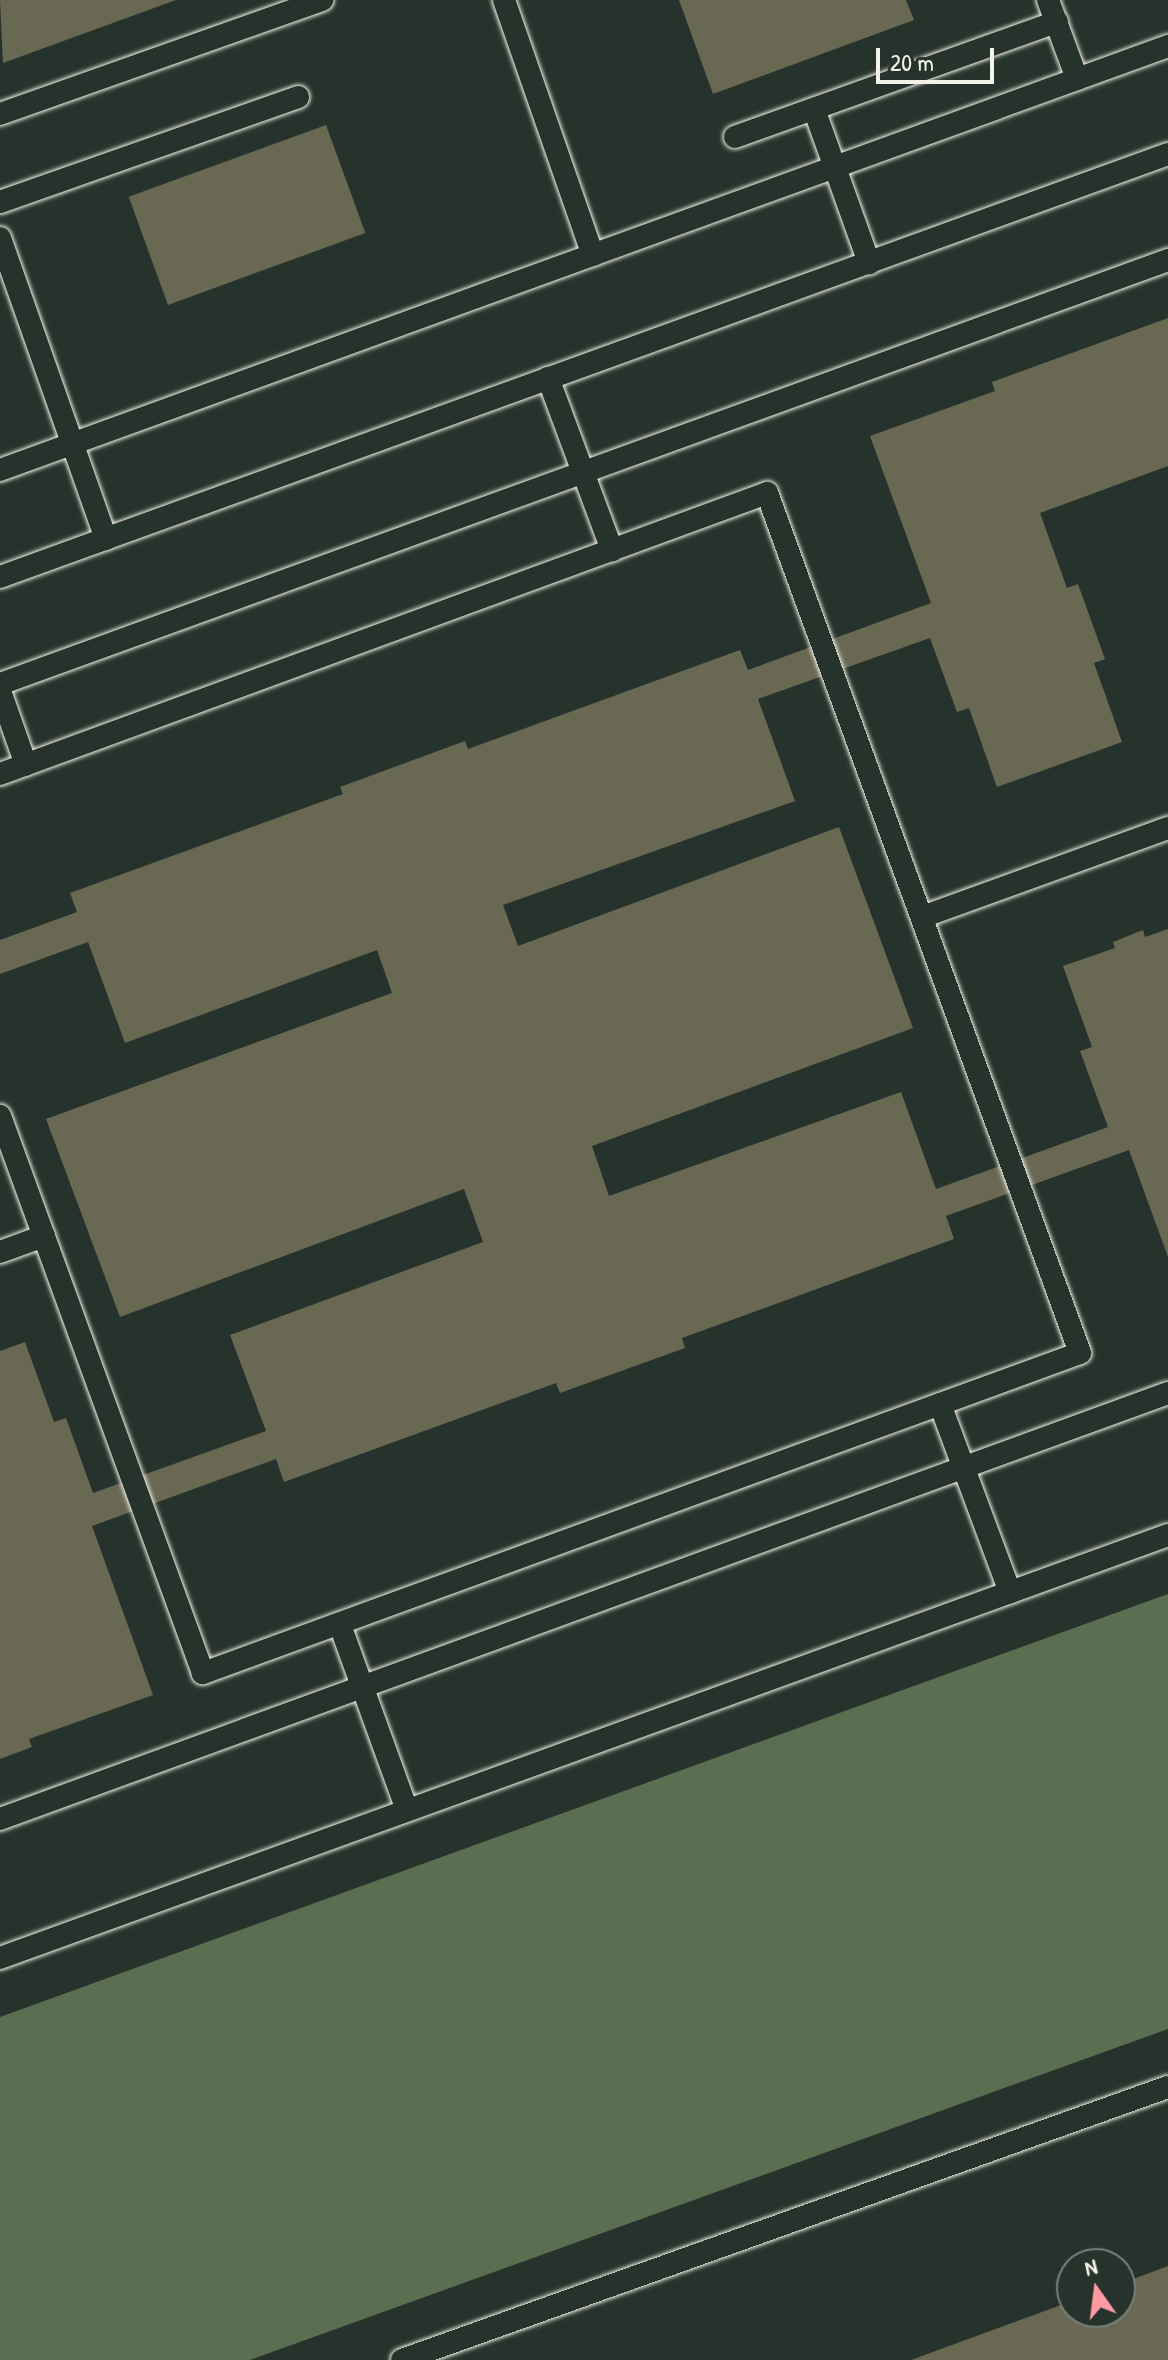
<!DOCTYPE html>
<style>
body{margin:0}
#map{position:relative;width:1168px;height:2360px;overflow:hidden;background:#26332d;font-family:"Patrick Hand",sans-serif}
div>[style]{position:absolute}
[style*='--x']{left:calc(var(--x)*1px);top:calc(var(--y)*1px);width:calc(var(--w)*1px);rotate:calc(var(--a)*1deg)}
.green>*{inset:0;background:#5c6e51}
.building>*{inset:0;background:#696853;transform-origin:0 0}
.roads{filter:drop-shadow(0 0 2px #f4f1e8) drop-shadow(0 0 2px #f4f1e8)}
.service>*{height:22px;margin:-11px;padding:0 11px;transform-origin:11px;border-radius:11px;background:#26332d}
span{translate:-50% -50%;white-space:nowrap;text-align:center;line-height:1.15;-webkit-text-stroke:7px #26332d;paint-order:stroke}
.north{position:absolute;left:1056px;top:2248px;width:80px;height:80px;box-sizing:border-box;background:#26332d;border:2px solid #787f78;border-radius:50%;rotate:346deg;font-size:22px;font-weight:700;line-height:32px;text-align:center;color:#f4f1e8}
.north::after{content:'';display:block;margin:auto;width:28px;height:36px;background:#ff9aa2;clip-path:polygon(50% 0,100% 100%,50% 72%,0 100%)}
.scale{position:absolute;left:876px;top:48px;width:118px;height:36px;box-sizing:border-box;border:4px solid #f4f1e8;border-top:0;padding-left:10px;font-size:24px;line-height:28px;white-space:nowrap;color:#f4f1e8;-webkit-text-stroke:6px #26332d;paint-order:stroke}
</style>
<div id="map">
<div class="green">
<div style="clip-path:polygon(1168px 1594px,1168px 2029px,250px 2360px,0 2360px,0 2017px)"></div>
</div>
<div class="building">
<div style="clip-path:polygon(0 0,176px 0,3px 63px)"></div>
<div style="clip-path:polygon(679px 0,906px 0,914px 20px,713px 94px)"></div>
<div style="left:326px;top:125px;width:115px;height:210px;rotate:70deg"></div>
<div style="clip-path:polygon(1168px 318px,1168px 466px,1040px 513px,1067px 588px,1078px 584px,1105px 659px,1094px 663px,1122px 742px,997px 787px,969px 708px,957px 712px,930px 638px,758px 699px,795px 801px,503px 905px,518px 946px,839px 827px,913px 1028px,592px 1146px,609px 1196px,901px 1092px,936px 1189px,1108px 1127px,1080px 1051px,1092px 1047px,1063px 966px,1115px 948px,1113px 942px,1143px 930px,1145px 937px,1168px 929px,1168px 1257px,1129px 1150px,946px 1216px,954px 1239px,682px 1338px,685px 1348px,560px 1393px,556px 1383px,284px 1482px,276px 1459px,92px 1526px,153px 1695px,29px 1739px,32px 1747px,0 1759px,0 1351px,25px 1342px,54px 1422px,66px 1418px,93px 1493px,266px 1431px,230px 1335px,483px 1242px,464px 1189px,120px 1317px,46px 1119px,392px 993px,377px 950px,125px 1043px,88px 942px,0 974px,0 940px,77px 912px,70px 893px,343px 794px,340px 787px,465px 741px,468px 749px,740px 650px,748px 670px,931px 603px,870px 436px,995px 391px,992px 382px)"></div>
<div style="clip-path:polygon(1168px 2266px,1168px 2360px,911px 2360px,1072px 2301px,1072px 2312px,1120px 2312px,1120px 2284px)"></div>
</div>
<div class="roads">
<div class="service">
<div style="--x:504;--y:0;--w:270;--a:70.8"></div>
<div style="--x:1048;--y:0;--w:84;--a:69.8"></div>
<div style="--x:814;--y:109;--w:164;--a:70.3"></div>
<div style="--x:0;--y:114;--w:342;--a:-19.5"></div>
<div style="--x:735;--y:137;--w:342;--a:-19.7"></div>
<div style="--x:0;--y:202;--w:316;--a:-19.4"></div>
<div style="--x:0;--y:238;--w:319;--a:70.6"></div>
<div style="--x:548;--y:378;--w:184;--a:69.6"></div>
<div style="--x:0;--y:470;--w:1243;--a:-19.95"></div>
<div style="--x:0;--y:577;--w:1242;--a:-19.91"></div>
<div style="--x:0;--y:684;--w:1243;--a:-19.95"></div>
<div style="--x:0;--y:691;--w:78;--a:70.6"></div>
<div style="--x:0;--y:774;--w:817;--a:-20.12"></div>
<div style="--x:767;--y:493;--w:915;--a:70"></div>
<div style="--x:1080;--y:1353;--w:934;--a:159.95"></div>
<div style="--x:203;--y:1673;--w:593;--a:-110.02"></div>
<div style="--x:922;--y:917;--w:262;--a:-19.9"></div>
<div style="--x:0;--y:1252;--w:47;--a:-20"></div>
<div style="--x:940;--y:1404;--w:201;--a:69.6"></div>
<div style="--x:340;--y:1625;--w:197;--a:70.1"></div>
<div style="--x:0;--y:1819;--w:1243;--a:-20.04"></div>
<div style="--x:0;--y:1958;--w:1242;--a:-19.91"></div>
<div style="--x:402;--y:2360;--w:813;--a:-19.62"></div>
</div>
</div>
<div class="north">N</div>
<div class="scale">20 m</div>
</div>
